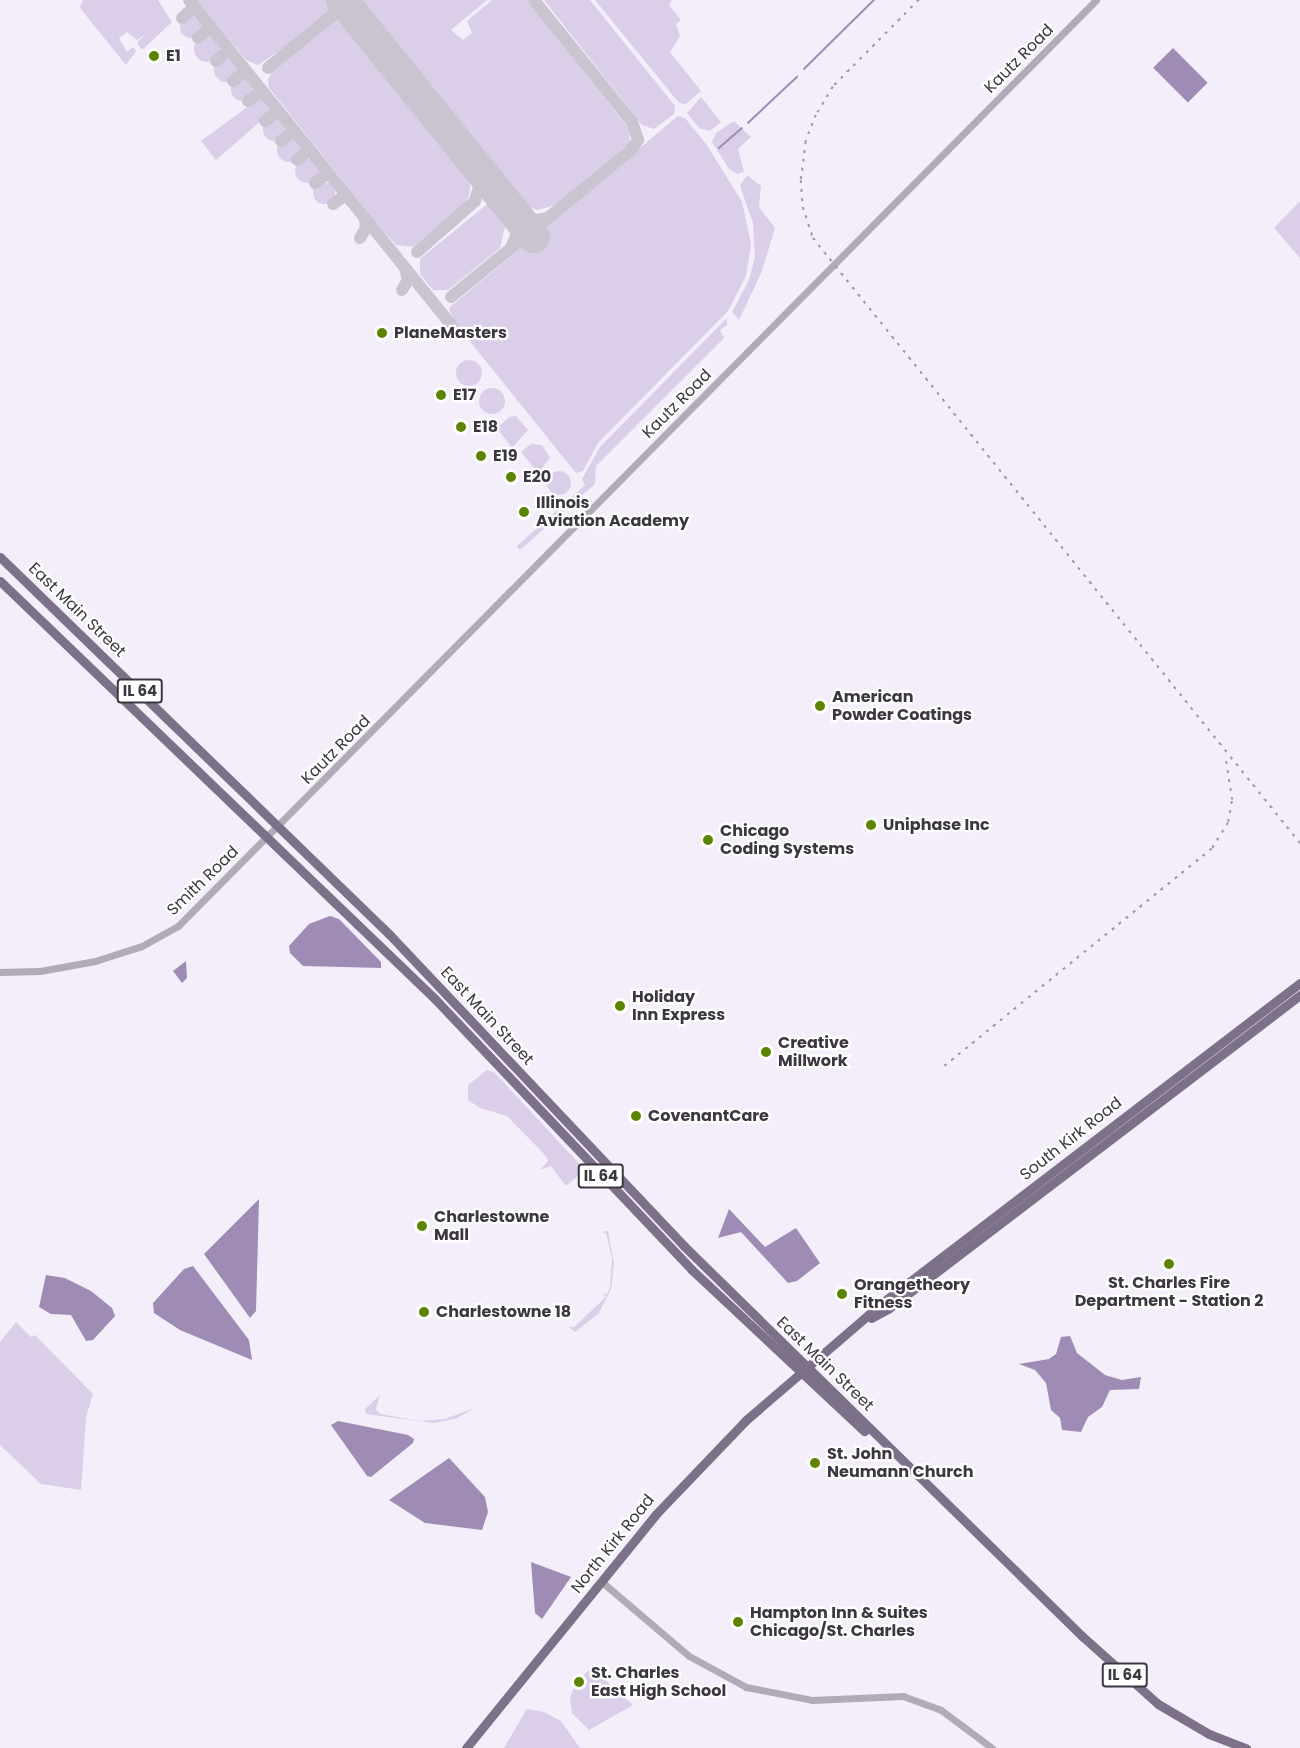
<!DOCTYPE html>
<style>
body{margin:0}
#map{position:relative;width:1300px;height:1748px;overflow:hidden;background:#f4eefb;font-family:Poppins,sans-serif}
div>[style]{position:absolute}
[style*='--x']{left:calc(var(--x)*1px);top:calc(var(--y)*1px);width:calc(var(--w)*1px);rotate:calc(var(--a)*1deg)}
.green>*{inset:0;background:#dacee9}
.round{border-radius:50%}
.water>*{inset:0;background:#9f8cb4;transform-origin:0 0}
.stream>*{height:1.5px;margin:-0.75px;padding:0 0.75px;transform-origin:0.75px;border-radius:0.75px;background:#9f8cb4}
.taxiway>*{height:12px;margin:-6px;padding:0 6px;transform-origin:6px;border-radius:6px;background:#cac4d0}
.runway>*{height:32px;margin:-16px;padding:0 16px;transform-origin:16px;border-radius:16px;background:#cac4d0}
.minor>*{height:7px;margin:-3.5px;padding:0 3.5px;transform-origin:3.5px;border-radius:3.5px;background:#b1abb8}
.major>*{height:9px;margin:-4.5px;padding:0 4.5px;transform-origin:4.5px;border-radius:4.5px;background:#7c7188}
.rail>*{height:1.5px;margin-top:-0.75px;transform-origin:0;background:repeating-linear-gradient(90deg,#9f99a5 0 3px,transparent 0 9px)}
.dots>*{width:16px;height:16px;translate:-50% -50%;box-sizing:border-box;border:3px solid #fefefe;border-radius:50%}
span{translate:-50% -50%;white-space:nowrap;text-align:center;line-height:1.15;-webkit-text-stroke:4.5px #fefefe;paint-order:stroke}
.shield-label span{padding:2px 4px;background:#fefefe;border:2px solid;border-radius:4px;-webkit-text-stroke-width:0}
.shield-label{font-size:15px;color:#3c3642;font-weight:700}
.poi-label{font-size:16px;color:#3c3642;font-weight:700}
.left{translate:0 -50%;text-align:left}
.street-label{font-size:16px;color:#3c3642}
</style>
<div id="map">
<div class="green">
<div style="clip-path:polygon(83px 0,158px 0,172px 22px,142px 50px,137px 43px,145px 34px,137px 40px,127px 32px,119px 38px,127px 52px,133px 47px,136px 51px,126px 65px,80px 8px)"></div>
<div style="clip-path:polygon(196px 0,332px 0,332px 6px,329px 13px,293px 42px,258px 65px,246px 60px)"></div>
<div style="clip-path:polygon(352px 0,487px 0,451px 30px,463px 40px,472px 33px,467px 21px,492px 0,527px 0,630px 130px,629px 144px,555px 205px,538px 210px,521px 205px)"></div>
<div style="clip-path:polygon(544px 0,590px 0,675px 106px,674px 114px,654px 129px,642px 125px)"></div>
<div style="clip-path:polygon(595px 0,672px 0,669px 5px,681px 20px,676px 24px,680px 36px,670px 52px,701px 91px,686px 104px,679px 103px)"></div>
<div class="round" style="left:180px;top:16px;width:22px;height:22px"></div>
<div style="clip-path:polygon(343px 18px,467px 168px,471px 179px,469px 196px,462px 207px,413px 247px,396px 245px,379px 226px,269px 88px,268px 79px,273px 71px,334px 19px)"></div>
<div class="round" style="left:194px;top:36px;width:26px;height:26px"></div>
<div class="round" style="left:214px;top:58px;width:24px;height:24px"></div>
<div class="round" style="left:231px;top:79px;width:22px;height:22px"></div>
<div style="clip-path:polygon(261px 97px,271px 110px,269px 114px,216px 160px,201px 141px)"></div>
<div style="clip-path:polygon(701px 97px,721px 122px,710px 131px,699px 128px,687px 113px)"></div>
<div style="clip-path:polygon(678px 116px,685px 118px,707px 145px,742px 202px,751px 244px,746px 276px,728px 311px,598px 443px,583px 471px,576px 473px,455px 323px,449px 308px,528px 242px,530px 245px,542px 236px,540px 232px)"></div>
<div class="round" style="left:263px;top:119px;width:22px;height:22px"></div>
<div style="clip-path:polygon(734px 121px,751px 137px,738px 149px,744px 172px,737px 174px,729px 169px,712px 142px,716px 133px)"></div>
<div class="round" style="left:277px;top:138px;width:24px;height:24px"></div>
<div class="round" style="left:295px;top:159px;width:24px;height:24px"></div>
<div style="clip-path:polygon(747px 175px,761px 186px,759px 207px,775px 228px,762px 271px,739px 320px,732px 312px,749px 280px,755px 257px,753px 223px,740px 186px)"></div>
<div class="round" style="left:313px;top:182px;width:22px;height:22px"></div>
<div style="clip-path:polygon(1300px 201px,1300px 258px,1274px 228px)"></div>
<div style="clip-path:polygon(494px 204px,504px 213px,506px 222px,500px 248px,448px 290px,433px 290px,420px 274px,420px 259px,486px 205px)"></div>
<div style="clip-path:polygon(727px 318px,727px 325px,720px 330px,724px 338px,596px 466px,595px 484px,520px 550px,517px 546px,585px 485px,582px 479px,600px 447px)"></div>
<div class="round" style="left:456px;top:360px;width:26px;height:26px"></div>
<div class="round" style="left:479px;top:388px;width:26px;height:26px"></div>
<div style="clip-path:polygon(516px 416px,528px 430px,512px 448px,497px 428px,509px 417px)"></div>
<div style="clip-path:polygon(531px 444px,542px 445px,550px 458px,538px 473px,521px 452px)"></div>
<div class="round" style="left:547px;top:471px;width:24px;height:24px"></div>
<div style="clip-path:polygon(487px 1070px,494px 1072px,585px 1170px,566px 1186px,551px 1166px,540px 1170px,548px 1161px,546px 1156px,507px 1116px,480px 1108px,468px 1100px,468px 1085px)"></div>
<div style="clip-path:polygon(608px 1231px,614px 1264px,611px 1289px,599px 1313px,575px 1332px,569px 1327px,574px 1327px,606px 1297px,603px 1294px,607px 1294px,610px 1287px,612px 1258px,606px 1233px,602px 1232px)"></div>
<div style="clip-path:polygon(16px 1322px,31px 1337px,35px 1335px,93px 1394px,86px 1417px,81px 1490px,41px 1484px,0 1445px,0 1342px)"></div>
<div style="clip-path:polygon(380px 1395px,376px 1409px,380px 1414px,420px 1421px,445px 1419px,475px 1408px,457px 1418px,434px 1423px,366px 1414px,365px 1409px)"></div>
<div style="clip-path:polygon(592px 1668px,633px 1705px,589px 1730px,572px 1713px,570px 1698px,577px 1680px)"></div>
<div style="clip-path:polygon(527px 1709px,544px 1712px,561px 1721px,580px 1748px,504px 1748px)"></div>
</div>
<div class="water">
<div style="left:1173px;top:48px;width:49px;height:28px;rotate:45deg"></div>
<div style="clip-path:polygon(330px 916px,339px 919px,381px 962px,381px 968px,303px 966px,290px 953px,289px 946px,309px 924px)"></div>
<div style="clip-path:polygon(186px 961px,187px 978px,182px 983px,173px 971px)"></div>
<div style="clip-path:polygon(259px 1199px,256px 1311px,250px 1318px,204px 1254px)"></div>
<div style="clip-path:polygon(729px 1209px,765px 1247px,796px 1228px,820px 1263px,797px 1281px,788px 1283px,741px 1232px,718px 1238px)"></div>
<div style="clip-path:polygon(193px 1266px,249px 1340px,252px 1360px,180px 1330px,154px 1313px,153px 1303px,184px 1269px)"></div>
<div style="clip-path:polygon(46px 1275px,65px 1278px,91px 1291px,112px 1308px,115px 1316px,93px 1340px,86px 1341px,71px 1315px,51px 1314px,39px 1307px)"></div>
<div style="clip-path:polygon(1070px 1336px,1077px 1353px,1105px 1375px,1122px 1380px,1141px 1377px,1139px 1389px,1110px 1390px,1102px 1407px,1088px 1417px,1081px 1432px,1062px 1430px,1060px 1418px,1051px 1410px,1046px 1383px,1035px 1370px,1019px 1364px,1049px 1359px,1056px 1354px,1061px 1337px)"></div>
<div style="clip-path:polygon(338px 1421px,408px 1435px,414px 1439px,413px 1443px,371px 1477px,367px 1476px,331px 1425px)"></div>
<div style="clip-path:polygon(449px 1458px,485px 1497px,488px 1512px,482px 1530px,425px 1523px,389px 1500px)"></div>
<div style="clip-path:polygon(531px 1562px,571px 1577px,542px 1619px,535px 1613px)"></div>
</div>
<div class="stream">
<div style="--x:804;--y:69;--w:98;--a:-44.6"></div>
<div style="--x:748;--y:123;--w:67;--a:-43.2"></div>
<div style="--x:719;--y:148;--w:30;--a:-41"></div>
</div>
<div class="taxiway">
<div style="--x:189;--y:0;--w:419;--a:51.1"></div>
<div style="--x:339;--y:0;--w:15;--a:110"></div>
<div style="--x:334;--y:14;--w:9;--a:-18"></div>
<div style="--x:343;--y:11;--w:14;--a:25"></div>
<div style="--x:182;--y:18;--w:12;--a:-42"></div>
<div style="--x:198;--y:38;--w:12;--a:-42"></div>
<div style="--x:216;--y:61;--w:13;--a:-42"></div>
<div style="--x:268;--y:68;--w:85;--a:-39.3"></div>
<div style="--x:233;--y:81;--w:13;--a:-39"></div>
<div style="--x:248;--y:101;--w:14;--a:-36"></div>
<div style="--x:265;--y:121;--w:13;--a:-39"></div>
<div style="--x:281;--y:141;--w:13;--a:-39"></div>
<div style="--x:297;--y:160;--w:13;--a:-39"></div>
<div style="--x:315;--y:183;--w:13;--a:-39"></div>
<div style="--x:333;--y:204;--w:12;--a:-35"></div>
<div style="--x:360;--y:238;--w:12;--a:-59"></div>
<div style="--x:366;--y:228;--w:10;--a:-96"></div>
<div style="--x:511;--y:248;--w:16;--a:-68"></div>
<div style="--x:517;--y:233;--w:18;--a:-93"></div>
<div style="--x:516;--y:215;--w:17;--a:21"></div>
<div style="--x:532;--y:221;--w:15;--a:-11"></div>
<div style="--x:417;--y:252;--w:77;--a:-41.3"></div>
<div style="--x:475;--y:201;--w:15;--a:-74"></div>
<div style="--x:479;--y:187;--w:27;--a:-105"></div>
<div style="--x:402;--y:290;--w:12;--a:-59"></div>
<div style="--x:408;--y:280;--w:12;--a:-104"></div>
<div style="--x:451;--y:297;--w:231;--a:-39.2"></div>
<div style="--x:630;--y:151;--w:14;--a:-54"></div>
<div style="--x:638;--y:140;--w:19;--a:-108"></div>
<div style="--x:632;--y:122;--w:156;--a:-128.8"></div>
</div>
<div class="runway">
<div style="--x:342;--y:0;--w:305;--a:51"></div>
</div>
<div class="minor">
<div style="--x:0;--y:972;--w:40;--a:-1.4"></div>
<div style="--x:40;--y:971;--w:56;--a:-10.3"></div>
<div style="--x:95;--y:961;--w:49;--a:-17.7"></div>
<div style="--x:142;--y:946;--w:41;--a:-29.1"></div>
<div style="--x:178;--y:926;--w:1304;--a:-45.25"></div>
<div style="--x:602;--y:1582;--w:114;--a:40.4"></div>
<div style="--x:689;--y:1656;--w:65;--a:28.5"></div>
<div style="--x:746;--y:1687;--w:67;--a:11.1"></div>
<div style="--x:812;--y:1700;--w:91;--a:-2.5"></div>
<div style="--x:903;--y:1696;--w:40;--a:20.2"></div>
<div style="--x:941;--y:1710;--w:64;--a:36.7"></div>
</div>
<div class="major">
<div style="--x:0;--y:557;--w:542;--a:44.1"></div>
<div style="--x:389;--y:934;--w:429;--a:46.6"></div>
<div style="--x:684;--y:1246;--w:557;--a:44.42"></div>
<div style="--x:1082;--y:1636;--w:102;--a:41.8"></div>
<div style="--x:1158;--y:1704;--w:59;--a:30.5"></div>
<div style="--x:1209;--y:1734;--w:40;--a:21"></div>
<div style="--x:0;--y:581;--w:603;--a:43.86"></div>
<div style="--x:435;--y:999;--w:373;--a:46.5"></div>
<div style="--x:692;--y:1270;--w:236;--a:43.1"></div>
<div style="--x:871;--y:1318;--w:19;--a:-28"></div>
<div style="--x:888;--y:1309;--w:518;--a:-37.31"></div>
<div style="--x:466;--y:1748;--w:301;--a:-50.9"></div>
<div style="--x:656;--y:1514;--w:130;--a:-46.2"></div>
<div style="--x:746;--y:1420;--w:181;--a:-40.7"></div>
<div style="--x:883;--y:1302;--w:525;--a:-37.42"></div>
</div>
<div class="rail">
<div style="--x:919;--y:0;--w:122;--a:134.7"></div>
<div style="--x:833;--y:87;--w:33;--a:121"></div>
<div style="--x:816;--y:115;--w:28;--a:111"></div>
<div style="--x:806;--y:141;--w:39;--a:97"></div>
<div style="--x:801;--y:180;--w:27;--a:86"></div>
<div style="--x:803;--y:207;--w:33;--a:72"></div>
<div style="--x:813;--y:238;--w:777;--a:51.17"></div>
<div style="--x:944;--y:1066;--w:345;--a:-39.1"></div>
<div style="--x:1212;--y:848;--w:31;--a:-58"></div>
<div style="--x:1228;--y:822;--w:22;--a:-80"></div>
<div style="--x:1232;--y:800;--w:45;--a:-99"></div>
</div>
<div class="dots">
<div style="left:154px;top:56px;background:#5d8302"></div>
<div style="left:382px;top:333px;background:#5d8302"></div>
<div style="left:441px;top:395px;background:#5d8302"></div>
<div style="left:461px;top:427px;background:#5d8302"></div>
<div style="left:481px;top:456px;background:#5d8302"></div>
<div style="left:511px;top:477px;background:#5d8302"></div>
<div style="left:524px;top:512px;background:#5d8302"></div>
<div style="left:820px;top:706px;background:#5d8302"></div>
<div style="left:871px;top:825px;background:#5d8302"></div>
<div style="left:708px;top:840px;background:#5d8302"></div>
<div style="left:620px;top:1006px;background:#5d8302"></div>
<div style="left:766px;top:1052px;background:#5d8302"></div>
<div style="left:636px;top:1116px;background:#5d8302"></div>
<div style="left:422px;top:1226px;background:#5d8302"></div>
<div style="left:1169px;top:1264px;background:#5d8302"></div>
<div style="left:842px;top:1294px;background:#5d8302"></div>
<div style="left:424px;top:1312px;background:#5d8302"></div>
<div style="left:815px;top:1463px;background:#5d8302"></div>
<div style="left:738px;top:1622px;background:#5d8302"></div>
<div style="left:579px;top:1682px;background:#5d8302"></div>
</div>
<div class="shield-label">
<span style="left:140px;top:691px">IL 64</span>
<span style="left:601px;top:1176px">IL 64</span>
<span style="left:1125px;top:1675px">IL 64</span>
</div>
<div class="poi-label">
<span class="left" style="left:166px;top:56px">E1</span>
<span class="left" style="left:394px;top:333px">PlaneMasters</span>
<span class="left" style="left:453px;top:395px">E17</span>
<span class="left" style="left:473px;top:427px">E18</span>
<span class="left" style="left:493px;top:456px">E19</span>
<span class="left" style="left:523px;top:477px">E20</span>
<span class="left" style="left:536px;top:512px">Illinois<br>Aviation Academy</span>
<span class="left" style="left:832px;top:706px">American<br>Powder Coatings</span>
<span class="left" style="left:883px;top:825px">Uniphase Inc</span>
<span class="left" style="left:720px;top:840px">Chicago<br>Coding Systems</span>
<span class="left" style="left:632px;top:1006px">Holiday<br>Inn Express</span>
<span class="left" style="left:778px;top:1052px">Creative<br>Millwork</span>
<span class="left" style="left:648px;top:1116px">CovenantCare</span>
<span class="left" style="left:434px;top:1226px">Charlestowne<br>Mall</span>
<span style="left:1169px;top:1292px">St. Charles Fire<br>Department - Station 2</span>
<span class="left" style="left:854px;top:1294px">Orangetheory<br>Fitness</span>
<span class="left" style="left:436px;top:1312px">Charlestowne 18</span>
<span class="left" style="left:827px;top:1463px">St. John<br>Neumann Church</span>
<span class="left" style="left:750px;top:1622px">Hampton Inn &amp; Suites<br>Chicago/St. Charles</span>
<span class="left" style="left:591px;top:1682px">St. Charles<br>East High School</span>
</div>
<div class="street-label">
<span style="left:1019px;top:59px;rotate:-45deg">Kautz Road</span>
<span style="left:677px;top:404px;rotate:-45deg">Kautz Road</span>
<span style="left:77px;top:610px;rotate:44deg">East Main Street</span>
<span style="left:336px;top:750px;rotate:-45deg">Kautz Road</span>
<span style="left:203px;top:881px;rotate:-44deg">Smith Road</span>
<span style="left:487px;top:1016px;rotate:47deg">East Main Street</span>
<span style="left:1071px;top:1139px;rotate:-38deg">South Kirk Road</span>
<span style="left:825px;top:1364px;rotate:44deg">East Main Street</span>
<span style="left:613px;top:1544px;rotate:-51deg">North Kirk Road</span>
</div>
</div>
